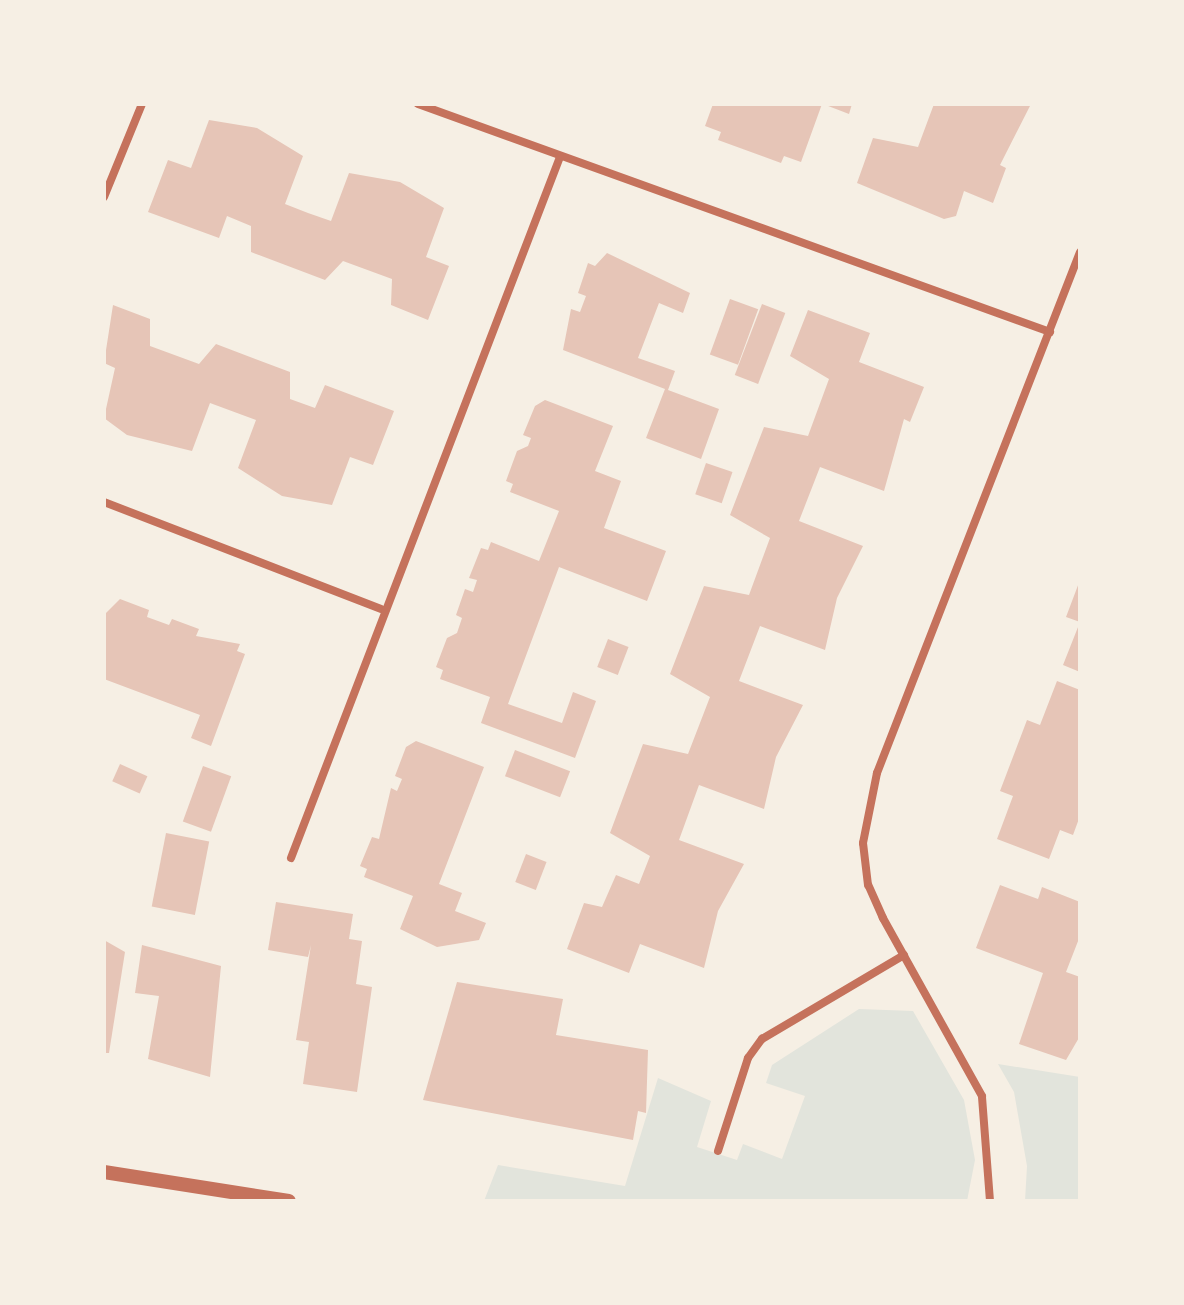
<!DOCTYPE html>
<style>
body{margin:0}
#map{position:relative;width:1184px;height:1305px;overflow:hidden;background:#f6efe4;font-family:"Open Sans",sans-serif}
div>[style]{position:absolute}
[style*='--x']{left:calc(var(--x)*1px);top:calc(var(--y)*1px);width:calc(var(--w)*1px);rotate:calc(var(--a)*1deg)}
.green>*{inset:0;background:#e2e4dc}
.building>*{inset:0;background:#e6c5b7;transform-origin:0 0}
.minor>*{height:8px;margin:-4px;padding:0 4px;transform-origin:4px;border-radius:4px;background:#c5725c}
.tertiary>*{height:14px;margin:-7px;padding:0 7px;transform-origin:7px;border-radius:7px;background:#c5725c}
span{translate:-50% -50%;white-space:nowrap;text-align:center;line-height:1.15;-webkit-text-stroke:8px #f6efe4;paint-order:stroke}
.frame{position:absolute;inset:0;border:106px solid #f6efe4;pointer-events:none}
</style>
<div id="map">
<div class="green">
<div style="clip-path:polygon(859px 1009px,913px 1011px,964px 1100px,975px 1160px,967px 1201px,484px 1201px,498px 1165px,625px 1186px,658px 1078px,711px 1101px,697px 1147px,737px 1160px,743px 1144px,782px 1159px,805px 1096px,766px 1083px,772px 1065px)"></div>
<div style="clip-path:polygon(998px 1064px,1080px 1077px,1080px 1201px,1025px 1201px,1027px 1166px,1014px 1092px)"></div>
</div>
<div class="building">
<div style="clip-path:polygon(713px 104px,822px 104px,801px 162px,784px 156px,781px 163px,718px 140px,721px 132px,705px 126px)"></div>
<div style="clip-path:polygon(823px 104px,852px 104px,849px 114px)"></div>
<div style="clip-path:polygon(934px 104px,1031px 104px,1000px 165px,1006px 168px,993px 203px,964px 191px,956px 216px,944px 219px,857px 183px,873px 138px,918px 147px)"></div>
<div style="clip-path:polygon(209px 120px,257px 128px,303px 156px,285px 204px,308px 213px,331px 221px,349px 173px,400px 182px,444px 208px,426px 257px,449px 266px,428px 320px,391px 305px,392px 279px,343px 261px,325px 280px,251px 252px,251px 226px,227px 216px,219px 238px,148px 212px,168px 160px,191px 168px)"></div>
<div style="clip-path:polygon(607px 253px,690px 293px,683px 313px,659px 303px,638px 358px,675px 371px,668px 390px,719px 409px,701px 459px,646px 438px,665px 389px,563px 350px,571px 309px,580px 312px,586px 296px,578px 293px,588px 263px,595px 266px)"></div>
<div style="left:730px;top:299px;width:30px;height:59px;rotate:20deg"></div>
<div style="left:762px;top:304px;width:25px;height:76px;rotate:21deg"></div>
<div style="clip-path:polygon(113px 305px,150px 319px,150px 346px,199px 364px,216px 344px,290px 372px,290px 399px,315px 408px,325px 385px,394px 411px,373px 465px,350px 457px,332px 505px,282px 496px,238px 468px,256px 420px,210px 403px,192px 451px,127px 435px,104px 418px,115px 368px,104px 363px)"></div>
<div style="clip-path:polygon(808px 310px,870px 333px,859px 362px,924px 387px,910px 422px,904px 419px,884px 491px,820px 467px,799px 521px,863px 546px,837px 598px,825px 650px,760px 626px,739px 681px,803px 705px,776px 757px,764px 809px,699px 785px,679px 840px,744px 864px,718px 911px,704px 968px,640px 944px,629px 973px,567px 949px,584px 903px,602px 907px,616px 875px,639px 884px,650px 856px,610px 833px,643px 744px,688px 754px,710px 697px,670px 674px,704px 586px,749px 595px,770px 538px,730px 515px,764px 427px,808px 436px,829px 379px,790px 356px)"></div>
<div style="clip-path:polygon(545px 400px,613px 426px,595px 471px,621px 481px,604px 528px,666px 551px,647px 601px,559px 567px,508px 704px,562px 723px,573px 692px,596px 701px,575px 758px,481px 723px,490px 697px,440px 679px,443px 670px,436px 667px,447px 638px,457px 633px,462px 618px,456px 615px,465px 589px,473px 592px,477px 580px,469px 578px,481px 548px,488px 550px,491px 542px,539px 561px,559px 511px,510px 492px,513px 484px,506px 481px,517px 451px,528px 446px,531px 438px,523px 435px,535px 406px)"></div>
<div style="left:706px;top:463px;width:28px;height:33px;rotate:19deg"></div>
<div style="clip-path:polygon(1080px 580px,1080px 672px,1063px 665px,1080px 622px,1066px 617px)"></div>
<div style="clip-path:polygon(120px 599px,149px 610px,147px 617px,169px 625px,172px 619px,199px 629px,196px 636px,240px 644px,237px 651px,245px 654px,211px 746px,191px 738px,200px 715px,104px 679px,104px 615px)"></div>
<div style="left:608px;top:639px;width:22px;height:30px;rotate:21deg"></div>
<div style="clip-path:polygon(1057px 681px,1080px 690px,1080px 816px,1073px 835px,1060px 830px,1049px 859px,997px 839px,1013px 796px,1000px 791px,1027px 720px,1040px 725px)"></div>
<div style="clip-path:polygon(416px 741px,484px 767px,439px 884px,462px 893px,455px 911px,486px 923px,479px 940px,437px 947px,400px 929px,413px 896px,364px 877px,367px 869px,360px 866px,372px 837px,379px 839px,391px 788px,397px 791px,402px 779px,395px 776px,406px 747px)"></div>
<div style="left:515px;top:750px;width:59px;height:28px;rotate:21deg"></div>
<div style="left:120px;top:764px;width:30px;height:19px;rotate:24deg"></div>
<div style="left:203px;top:766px;width:30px;height:59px;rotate:20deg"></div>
<div style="left:166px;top:833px;width:44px;height:75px;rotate:11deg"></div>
<div style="left:526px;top:854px;width:22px;height:30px;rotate:21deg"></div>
<div style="clip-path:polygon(1000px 885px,1038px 899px,1042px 887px,1080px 902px,1080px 936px,1066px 972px,1080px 977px,1080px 1036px,1066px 1060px,1019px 1044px,1043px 973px,976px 948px)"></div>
<div style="clip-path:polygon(276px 902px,353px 914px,349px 939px,362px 941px,356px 984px,372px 987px,357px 1092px,303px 1084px,309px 1042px,296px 1040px,311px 945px,308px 957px,268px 950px)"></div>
<div style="clip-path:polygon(104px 940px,125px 952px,109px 1053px,104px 1053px)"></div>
<div style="clip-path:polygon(142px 945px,221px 966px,210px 1077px,148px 1059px,159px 996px,135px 993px)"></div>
<div style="clip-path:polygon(457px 982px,563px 999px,556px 1035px,648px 1050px,646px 1113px,638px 1111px,633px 1140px,423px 1100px)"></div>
</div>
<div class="minor">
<div style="--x:418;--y:104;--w:672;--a:19.84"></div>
<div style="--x:104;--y:197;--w:100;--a:-67.8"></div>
<div style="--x:104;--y:502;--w:297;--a:21.1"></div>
<div style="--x:291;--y:858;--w:751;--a:-69.01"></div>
<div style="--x:718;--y:1151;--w:98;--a:-72.1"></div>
<div style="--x:748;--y:1058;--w:24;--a:-54"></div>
<div style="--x:762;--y:1039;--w:165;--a:-30.6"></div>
<div style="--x:990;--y:1201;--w:105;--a:-94.4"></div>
<div style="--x:982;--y:1096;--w:204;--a:-119.1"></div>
<div style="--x:883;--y:918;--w:36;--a:-114"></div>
<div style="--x:868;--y:885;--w:42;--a:-96.8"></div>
<div style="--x:863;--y:843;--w:71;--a:-78.7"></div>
<div style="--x:877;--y:773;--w:559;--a:-68.71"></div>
</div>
<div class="tertiary">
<div style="--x:104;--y:1172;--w:187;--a:8.9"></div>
</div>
<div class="frame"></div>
</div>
